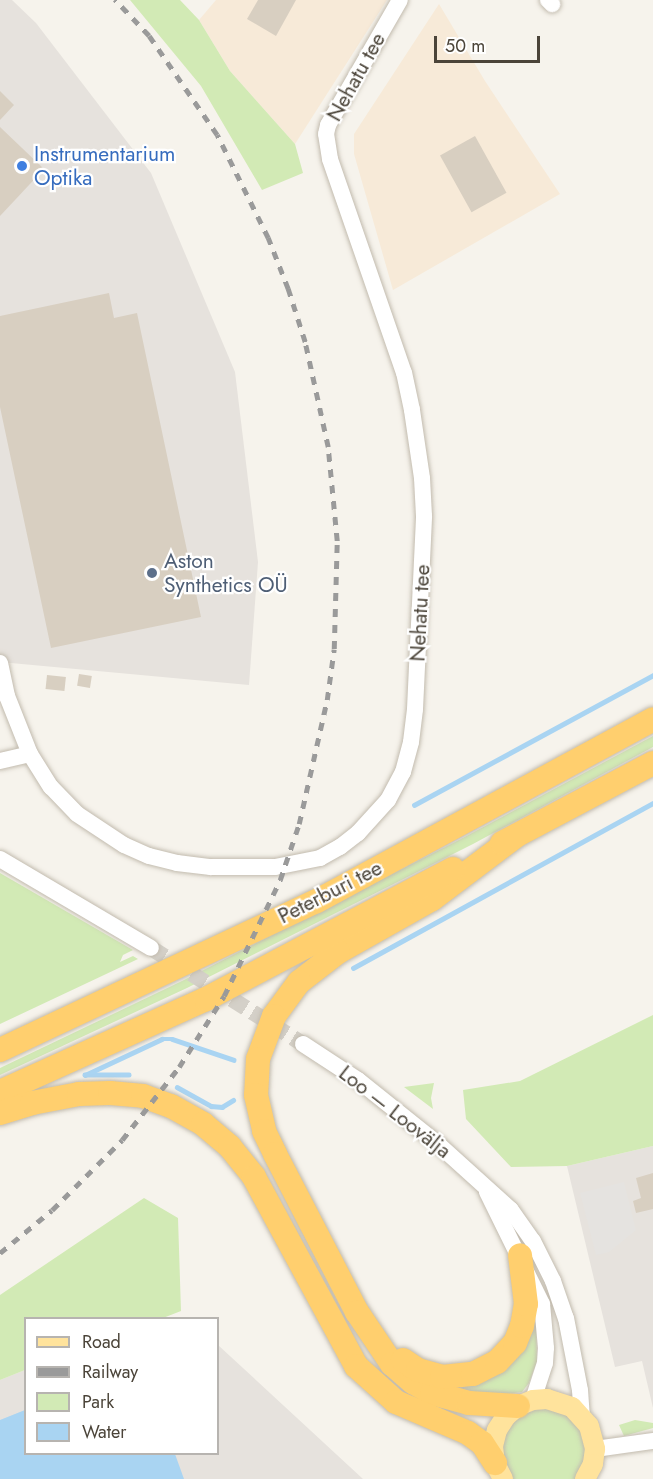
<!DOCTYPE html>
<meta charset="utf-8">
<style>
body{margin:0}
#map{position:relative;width:653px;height:1479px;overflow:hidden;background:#f6f3ec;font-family:Jost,sans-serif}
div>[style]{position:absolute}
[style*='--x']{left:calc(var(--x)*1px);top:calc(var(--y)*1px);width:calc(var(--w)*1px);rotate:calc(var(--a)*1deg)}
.commercial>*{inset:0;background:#f7ead8}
.industrial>*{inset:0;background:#e6e2dd}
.green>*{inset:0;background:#d2eab5}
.parking>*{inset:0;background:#e5e3e0}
.water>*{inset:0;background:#a9d4f2}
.stream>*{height:4.5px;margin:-2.25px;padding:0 2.25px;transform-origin:2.25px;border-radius:2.25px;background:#a9d4f2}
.building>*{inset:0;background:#d8cfc1;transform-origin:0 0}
.minor-tunnel>*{height:16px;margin-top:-8px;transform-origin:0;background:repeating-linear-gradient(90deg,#d4d0c8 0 16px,transparent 0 24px)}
.roads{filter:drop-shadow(0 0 2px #c2bbae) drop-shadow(0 0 2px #c2bbae)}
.minor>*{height:16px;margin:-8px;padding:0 8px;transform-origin:8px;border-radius:8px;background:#fff}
.major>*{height:20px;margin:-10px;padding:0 10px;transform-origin:10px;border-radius:10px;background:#ffe39c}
.highway>*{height:24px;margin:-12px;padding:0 12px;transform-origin:12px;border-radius:12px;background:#ffcf6e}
.rail>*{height:4.5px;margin-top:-2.25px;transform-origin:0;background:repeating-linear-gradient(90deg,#9a9a9a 0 8px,transparent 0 16px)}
.dots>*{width:16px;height:16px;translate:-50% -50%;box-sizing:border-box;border:3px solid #fff;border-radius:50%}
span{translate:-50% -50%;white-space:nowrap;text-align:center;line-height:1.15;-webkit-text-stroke:4.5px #fff;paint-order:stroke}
.street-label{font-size:21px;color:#4b4439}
.shop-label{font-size:21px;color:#366cbe}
.left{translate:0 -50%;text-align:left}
.service-label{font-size:21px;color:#4e5e75}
.legend{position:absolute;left:24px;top:1317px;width:195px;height:138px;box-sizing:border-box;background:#fff;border:2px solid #b7b4b0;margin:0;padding:8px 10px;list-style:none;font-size:18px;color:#4b4439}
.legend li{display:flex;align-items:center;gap:12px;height:30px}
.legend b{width:30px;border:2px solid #b7b4b0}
.scale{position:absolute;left:434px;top:36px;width:106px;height:27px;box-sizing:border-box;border:3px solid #4b4439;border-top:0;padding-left:8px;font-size:18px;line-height:21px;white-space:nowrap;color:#4b4439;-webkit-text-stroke:4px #fff;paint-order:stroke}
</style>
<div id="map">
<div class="commercial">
<div style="clip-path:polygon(216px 0,387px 0,295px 144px,230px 71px,199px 20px)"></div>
<div style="clip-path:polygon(439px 4px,485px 81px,560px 194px,393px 290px,354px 154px,354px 134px)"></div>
</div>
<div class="industrial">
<div style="clip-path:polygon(0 0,12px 0,36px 23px,151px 173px,235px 372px,258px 562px,249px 685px,0 662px)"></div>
<div style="clip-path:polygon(653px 1146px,653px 1408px,642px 1361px,615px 1367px,567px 1166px)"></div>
<div style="clip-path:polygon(218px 1345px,363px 1479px,0 1479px,0 1380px,25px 1370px,26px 1454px,218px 1454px)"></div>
</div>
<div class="green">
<div style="clip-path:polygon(130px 0,180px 0,199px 20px,230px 71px,295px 144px,303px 173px,262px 190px,201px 86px)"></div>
<div style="clip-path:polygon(653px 736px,653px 747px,473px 844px,187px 988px,0 1075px,0 1068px,182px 981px,459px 840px)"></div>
<div style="clip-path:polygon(0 873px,133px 950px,123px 955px,120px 962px,133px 956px,138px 959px,0 1024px)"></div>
<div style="clip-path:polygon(653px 1015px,653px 1146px,567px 1166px,511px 1167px,466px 1119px,463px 1090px,520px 1081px)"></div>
<div style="clip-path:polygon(434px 1083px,431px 1098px,433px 1109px,404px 1087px)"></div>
<div style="clip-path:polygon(144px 1198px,178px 1218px,181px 1311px,163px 1318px,26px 1318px,25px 1370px,0 1380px,0 1295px)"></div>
<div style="clip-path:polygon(536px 1318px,537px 1361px,529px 1383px,522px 1392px,492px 1396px,447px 1387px,531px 1335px)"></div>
<div style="clip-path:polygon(546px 1407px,565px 1412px,585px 1435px,586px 1461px,576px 1479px,513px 1479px,502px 1455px,502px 1441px,509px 1426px,528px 1410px)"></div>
<div style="clip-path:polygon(635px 1420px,653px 1423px,653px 1428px,624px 1436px,619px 1425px)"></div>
</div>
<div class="parking">
<div style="clip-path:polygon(624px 1182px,636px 1230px,609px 1252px,596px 1255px,580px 1193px)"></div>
</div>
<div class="water">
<div style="clip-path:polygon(25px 1410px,26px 1454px,175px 1454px,184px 1479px,0 1479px,0 1420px)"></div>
</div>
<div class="stream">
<div style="--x:414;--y:805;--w:272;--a:-28.5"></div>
<div style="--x:353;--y:968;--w:342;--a:-28.8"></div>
<div style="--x:129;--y:1075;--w:44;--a:180"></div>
<div style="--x:85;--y:1075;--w:85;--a:-25.1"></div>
<div style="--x:162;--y:1039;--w:10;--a:0"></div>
<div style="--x:172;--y:1039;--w:65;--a:18.7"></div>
<div style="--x:177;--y:1087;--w:39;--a:29"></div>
<div style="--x:211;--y:1106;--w:11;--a:5"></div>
<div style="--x:222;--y:1107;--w:13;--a:-32"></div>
</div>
<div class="building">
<div style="clip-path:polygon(258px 0,296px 0,276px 36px,247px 19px)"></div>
<div style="clip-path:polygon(0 91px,14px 105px,0 120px)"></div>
<div style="clip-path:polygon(0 127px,44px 169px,0 216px)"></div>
<div style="left:475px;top:136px;width:65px;height:40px;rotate:61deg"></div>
<div style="clip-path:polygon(109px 293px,114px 318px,137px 313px,201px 617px,51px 648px,0 407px,0 316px)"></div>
<div style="left:79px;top:674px;width:13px;height:12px;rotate:9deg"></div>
<div style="left:47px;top:675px;width:19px;height:14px;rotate:6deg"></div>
<div style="clip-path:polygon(653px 1173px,653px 1209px,636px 1213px,633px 1201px,641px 1198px,636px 1178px)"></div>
</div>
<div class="minor-tunnel">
<div style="--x:151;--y:948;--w:180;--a:32.3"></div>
</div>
<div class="roads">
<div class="minor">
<div style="--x:548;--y:0;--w:6;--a:45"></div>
<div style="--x:0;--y:663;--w:34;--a:78"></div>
<div style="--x:7;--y:696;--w:62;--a:68.4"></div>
<div style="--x:0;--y:761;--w:31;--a:-13"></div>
<div style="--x:30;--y:754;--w:39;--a:58"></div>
<div style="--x:51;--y:787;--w:37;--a:46"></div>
<div style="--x:77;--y:814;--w:56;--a:33.4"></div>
<div style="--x:124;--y:845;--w:27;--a:24"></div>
<div style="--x:149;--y:856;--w:29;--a:14"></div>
<div style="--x:177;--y:863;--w:34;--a:7"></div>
<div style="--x:211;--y:867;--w:64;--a:0"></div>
<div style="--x:275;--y:867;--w:46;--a:-11.3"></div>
<div style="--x:320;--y:858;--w:23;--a:-29"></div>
<div style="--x:340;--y:847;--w:23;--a:-38"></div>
<div style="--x:358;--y:833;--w:45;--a:-47.7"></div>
<div style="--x:388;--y:800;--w:32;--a:-62"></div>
<div style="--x:403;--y:772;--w:31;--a:-75"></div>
<div style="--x:411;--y:742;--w:33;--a:-83"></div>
<div style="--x:415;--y:709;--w:193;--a:-87.3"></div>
<div style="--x:424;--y:516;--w:38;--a:-93"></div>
<div style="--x:422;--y:478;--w:69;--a:-98.4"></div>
<div style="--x:412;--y:410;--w:38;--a:-102"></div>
<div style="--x:404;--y:373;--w:226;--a:-109.1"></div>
<div style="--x:330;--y:159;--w:25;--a:-99"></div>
<div style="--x:326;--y:134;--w:9;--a:-77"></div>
<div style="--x:328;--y:125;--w:144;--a:-60.1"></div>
<div style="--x:0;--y:859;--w:175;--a:30.5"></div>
<div style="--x:303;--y:1044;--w:66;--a:33.2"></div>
<div style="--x:358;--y:1080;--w:104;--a:38.7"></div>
<div style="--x:439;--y:1145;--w:97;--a:42.1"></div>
<div style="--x:511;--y:1210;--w:38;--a:55"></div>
<div style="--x:533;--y:1241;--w:45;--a:63.4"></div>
<div style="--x:553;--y:1281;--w:39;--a:71"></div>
<div style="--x:566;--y:1318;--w:73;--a:79"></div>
<div style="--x:580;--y:1390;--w:26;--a:86"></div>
<div style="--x:487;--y:1192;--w:125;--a:63.8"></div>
<div style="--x:542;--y:1304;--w:44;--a:84.8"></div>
<div style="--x:546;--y:1348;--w:15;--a:94"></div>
<div style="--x:545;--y:1363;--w:39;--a:108"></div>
<div style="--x:595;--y:1449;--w:59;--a:-7.9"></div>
</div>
<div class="major">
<div style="--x:503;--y:1479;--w:18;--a:-117"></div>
<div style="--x:495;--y:1463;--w:17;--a:-97"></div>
<div style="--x:493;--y:1446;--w:16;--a:-76"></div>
<div style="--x:497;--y:1430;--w:17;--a:-57"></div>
<div style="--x:506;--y:1416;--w:16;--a:-40"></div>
<div style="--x:518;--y:1406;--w:16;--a:-22"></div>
<div style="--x:533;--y:1400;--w:14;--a:-4"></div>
<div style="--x:547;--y:1399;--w:26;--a:18"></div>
<div style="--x:572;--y:1407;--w:25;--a:48"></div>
<div style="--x:589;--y:1426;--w:24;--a:75"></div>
<div style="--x:595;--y:1449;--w:15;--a:98"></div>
<div style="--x:593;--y:1464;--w:17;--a:118"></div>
</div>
<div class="highway">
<div style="--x:516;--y:836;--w:105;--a:143.1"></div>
<div style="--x:432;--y:899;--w:108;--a:150.6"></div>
<div style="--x:338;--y:952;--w:49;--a:142.4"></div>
<div style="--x:299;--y:982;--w:42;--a:126.3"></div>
<div style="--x:274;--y:1016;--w:46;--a:110.4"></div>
<div style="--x:258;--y:1059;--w:36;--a:93"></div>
<div style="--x:256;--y:1095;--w:37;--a:77"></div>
<div style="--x:264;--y:1131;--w:25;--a:64"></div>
<div style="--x:275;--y:1154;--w:178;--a:62.6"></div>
<div style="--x:357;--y:1312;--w:63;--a:56.1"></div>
<div style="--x:392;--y:1364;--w:28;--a:41"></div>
<div style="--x:413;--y:1382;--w:22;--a:30"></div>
<div style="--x:432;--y:1393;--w:38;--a:15"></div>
<div style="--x:469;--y:1403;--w:49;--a:3.5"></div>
<div style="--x:502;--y:843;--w:171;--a:-27.9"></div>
<div style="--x:0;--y:1050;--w:350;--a:-25.2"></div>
<div style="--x:317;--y:901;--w:382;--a:-28.4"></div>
<div style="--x:0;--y:1092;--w:226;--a:-24.3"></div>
<div style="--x:206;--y:999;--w:279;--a:-27.8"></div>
<div style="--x:0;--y:1113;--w:34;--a:-17"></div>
<div style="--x:32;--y:1103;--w:48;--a:-10.8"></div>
<div style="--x:79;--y:1094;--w:31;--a:-2"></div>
<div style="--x:110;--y:1093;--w:33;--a:5"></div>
<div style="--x:143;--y:1096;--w:30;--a:20"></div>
<div style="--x:171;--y:1106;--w:37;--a:29"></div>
<div style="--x:203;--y:1124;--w:35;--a:40"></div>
<div style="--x:230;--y:1147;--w:38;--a:51"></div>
<div style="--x:254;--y:1177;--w:215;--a:61.6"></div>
<div style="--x:356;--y:1366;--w:54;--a:42"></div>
<div style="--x:396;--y:1402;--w:78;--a:23.3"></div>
<div style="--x:468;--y:1433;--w:17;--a:36"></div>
<div style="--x:482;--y:1443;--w:24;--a:57"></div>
<div style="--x:403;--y:1360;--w:18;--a:34"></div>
<div style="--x:418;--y:1370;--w:25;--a:16"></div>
<div style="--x:442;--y:1377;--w:31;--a:-6"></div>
<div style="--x:473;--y:1374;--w:27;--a:-27"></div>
<div style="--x:497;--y:1362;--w:26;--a:-47"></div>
<div style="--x:515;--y:1343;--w:18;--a:-68"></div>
<div style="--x:522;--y:1326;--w:22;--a:-80"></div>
<div style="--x:526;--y:1304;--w:49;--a:-97"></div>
</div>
</div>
<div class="rail">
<div style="--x:0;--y:1253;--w:67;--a:-39.6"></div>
<div style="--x:52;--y:1210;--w:99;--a:-45"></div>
<div style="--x:122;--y:1140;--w:93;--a:-52"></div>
<div style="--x:179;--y:1067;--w:84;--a:-57.6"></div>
<div style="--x:224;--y:996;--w:129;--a:-64.2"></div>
<div style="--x:280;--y:880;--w:59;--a:-71.3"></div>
<div style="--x:299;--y:824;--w:127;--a:-77.3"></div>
<div style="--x:327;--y:700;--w:51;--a:-82.2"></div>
<div style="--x:334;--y:649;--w:108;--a:-88.4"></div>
<div style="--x:337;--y:541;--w:94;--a:-95.5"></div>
<div style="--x:328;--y:447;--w:107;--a:-102.4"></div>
<div style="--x:305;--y:342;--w:56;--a:-107.8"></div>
<div style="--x:288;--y:289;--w:55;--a:-111.4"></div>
<div style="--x:268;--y:238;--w:115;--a:-116.3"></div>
<div style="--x:217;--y:135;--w:120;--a:-124.5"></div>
<div style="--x:149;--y:36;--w:50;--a:-133.4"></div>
</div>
<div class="dots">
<div style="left:22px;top:166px;background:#3f7fe0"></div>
<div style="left:152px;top:573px;background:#5c6f8a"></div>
</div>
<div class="street-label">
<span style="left:356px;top:77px;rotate:-61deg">Nehatu tee</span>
<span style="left:420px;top:613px;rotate:-87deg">Nehatu tee</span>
<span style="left:330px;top:892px;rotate:-27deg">Peterburi tee</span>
<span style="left:395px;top:1112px;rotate:38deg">Loo — Loovälja</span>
</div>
<div class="shop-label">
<span class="left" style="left:34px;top:166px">Instrumentarium<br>Optika</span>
</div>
<div class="service-label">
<span class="left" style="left:164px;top:573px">Aston<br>Synthetics OÜ</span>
</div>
<ul class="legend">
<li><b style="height:8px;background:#ffe39c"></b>Road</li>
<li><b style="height:8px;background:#9a9a9a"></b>Railway</li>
<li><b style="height:16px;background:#d2eab5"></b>Park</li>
<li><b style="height:16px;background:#a9d4f2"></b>Water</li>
</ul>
<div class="scale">50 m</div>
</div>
